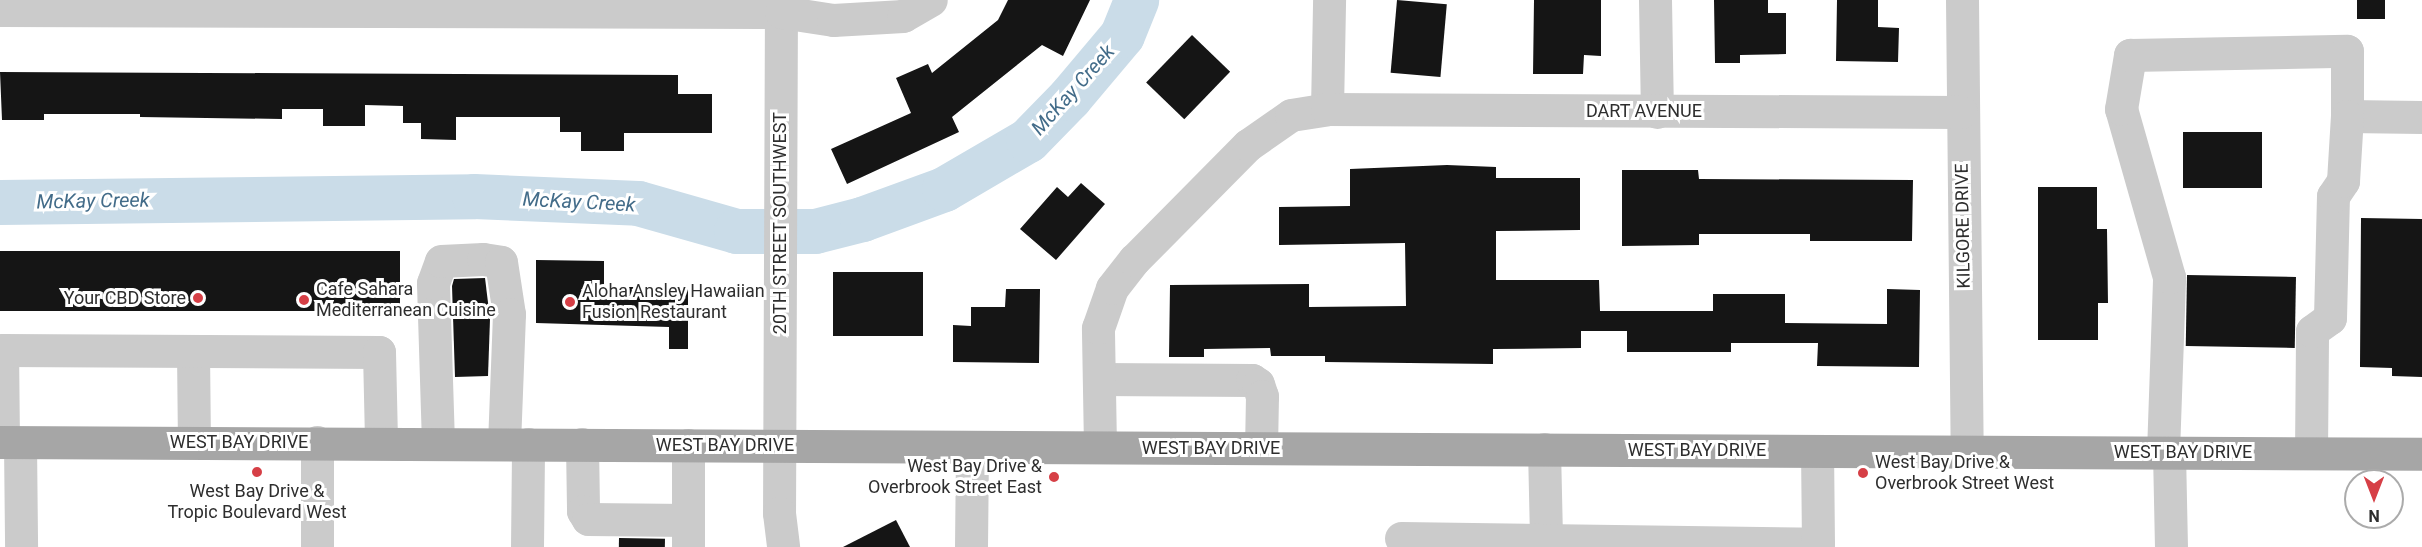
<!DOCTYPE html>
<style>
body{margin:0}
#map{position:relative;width:2422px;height:547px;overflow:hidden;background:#fff;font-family:Roboto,sans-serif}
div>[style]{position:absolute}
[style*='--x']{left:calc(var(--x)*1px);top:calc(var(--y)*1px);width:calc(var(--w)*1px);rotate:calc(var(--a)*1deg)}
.river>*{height:45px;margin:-22.5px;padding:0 22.5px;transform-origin:22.5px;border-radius:22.5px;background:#cadce8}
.building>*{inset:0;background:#151515;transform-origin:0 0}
.minor>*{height:33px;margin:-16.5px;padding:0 16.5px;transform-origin:16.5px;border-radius:16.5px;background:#cbcbcb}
.major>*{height:33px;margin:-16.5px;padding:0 16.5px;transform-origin:16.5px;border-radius:16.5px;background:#a6a6a6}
.dots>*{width:16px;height:16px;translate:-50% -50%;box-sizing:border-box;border:3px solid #fff;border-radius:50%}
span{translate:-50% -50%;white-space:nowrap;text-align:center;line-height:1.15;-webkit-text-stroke:6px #fff;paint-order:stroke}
.street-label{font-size:18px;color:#2e2e2e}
.poi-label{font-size:18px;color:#2e2e2e}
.left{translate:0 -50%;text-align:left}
.right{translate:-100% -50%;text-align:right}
.water-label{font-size:20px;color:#436c89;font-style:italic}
.north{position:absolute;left:2344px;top:469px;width:60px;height:60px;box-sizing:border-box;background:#fff;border:2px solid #ababab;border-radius:50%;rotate:180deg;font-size:16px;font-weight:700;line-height:24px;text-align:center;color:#2e2e2e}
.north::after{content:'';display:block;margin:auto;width:21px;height:27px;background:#d63f46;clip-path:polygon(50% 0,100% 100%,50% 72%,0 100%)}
</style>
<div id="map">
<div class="river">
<div style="--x:0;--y:202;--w:474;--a:-0.7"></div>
<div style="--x:474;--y:196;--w:164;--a:2.4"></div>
<div style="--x:638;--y:203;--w:102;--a:15.9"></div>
<div style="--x:736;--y:231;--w:79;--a:0"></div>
<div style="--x:815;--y:231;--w:49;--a:-14.3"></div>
<div style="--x:862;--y:219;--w:87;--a:-20.1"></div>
<div style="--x:944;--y:189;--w:97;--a:-30.3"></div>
<div style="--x:1028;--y:140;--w:59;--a:-45.7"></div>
<div style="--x:1069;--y:98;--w:82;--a:-49.9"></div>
<div style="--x:1122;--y:35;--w:38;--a:-68"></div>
</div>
<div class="building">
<div style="clip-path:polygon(1008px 0,1090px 0,1063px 56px,1042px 45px,952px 117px,959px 132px,847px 184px,831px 149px,911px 113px,896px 78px,928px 64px,932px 73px,998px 20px)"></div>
<div style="left:1397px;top:0;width:50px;height:73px;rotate:5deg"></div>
<div style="clip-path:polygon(1534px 0,1601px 0,1601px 56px,1584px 55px,1583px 74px,1533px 74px)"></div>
<div style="clip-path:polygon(1714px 0,1768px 0,1768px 13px,1786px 13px,1786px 54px,1740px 55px,1740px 63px,1715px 63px)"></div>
<div style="clip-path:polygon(1837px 0,1878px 0,1878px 27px,1899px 28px,1898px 62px,1836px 61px)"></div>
<div style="left:2357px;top:0;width:28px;height:19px"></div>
<div style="left:1192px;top:35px;width:53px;height:66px;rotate:44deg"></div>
<div style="clip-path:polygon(0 72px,678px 75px,678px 94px,712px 94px,712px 133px,624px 133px,624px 151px,581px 151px,581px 132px,560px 132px,560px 117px,456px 117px,456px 140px,421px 139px,421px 123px,403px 123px,403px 106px,365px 105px,365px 126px,323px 126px,323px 109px,282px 109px,282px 119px,140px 117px,140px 114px,44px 114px,44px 120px,2px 120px)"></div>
<div style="left:2262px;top:132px;width:56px;height:79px;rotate:90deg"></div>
<div style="clip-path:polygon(1447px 165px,1496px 167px,1496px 178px,1580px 178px,1580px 230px,1496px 231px,1496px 280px,1599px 280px,1600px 311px,1713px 311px,1713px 294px,1785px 294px,1785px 323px,1887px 324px,1887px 289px,1920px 290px,1919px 367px,1817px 366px,1818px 343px,1731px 343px,1731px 352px,1627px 352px,1627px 331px,1581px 331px,1581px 348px,1493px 349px,1493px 364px,1325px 362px,1325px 356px,1271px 356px,1270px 348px,1204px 349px,1204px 357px,1169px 357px,1170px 285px,1309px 284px,1309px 307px,1406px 306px,1405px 243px,1279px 245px,1279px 207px,1350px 206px,1350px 169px)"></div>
<div style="clip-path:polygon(1622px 170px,1698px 170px,1699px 179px,1913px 180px,1912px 241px,1810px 241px,1810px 234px,1699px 234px,1699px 245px,1622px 246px)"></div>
<div style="clip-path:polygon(1081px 183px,1105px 204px,1056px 260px,1020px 229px,1057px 187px,1068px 197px)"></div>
<div style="clip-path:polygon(2038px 187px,2097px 187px,2097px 229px,2107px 229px,2108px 303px,2098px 303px,2098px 340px,2038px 340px)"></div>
<div style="clip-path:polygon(2361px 218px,2422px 219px,2422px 377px,2392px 376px,2392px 368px,2360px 367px)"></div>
<div style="left:0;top:251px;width:400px;height:60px"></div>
<div style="clip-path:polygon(536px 260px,604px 261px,604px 287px,688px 287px,688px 349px,669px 349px,669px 327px,536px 323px)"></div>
<div style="left:833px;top:272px;width:90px;height:64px"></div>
<div style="left:2187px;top:275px;width:109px;height:71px;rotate:1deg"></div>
<div style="clip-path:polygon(485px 278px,490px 319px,488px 376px,455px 377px,452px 286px,454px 279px)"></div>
<div style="clip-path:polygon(1006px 289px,1040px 289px,1039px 363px,953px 362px,953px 325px,971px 326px,971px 307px,1005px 307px)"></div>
<div style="clip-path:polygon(896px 520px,910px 547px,843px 547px)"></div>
<div style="left:619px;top:538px;width:46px;height:9px;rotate:1deg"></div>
</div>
<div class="minor">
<div style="--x:781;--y:0;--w:513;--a:90.22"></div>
<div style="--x:779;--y:513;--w:34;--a:83"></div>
<div style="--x:1655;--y:0;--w:112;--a:89"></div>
<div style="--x:1962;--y:0;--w:452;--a:89.4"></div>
<div style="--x:0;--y:10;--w:781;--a:0.15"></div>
<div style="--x:781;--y:12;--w:53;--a:8.7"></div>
<div style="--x:833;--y:20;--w:70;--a:-3.3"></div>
<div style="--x:903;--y:16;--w:32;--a:-30"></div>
<div style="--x:1327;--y:109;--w:109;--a:-88.9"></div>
<div style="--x:193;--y:351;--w:91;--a:89.4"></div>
<div style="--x:1099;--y:379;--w:153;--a:0.4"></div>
<div style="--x:1252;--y:380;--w:7;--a:34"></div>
<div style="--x:1258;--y:384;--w:13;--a:72"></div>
<div style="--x:1262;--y:396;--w:52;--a:91.1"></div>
<div style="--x:3;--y:442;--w:92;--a:-90.6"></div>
<div style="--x:2;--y:350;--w:377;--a:0.3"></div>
<div style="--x:379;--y:352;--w:91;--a:88.7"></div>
<div style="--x:20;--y:443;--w:104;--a:89.4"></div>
<div style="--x:438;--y:443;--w:160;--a:-91.8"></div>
<div style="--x:433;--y:283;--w:23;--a:-70"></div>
<div style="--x:441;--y:261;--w:42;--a:-2.7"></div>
<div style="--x:483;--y:259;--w:18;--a:9"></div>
<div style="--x:501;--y:262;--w:53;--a:81.3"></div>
<div style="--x:509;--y:314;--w:130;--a:92.2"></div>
<div style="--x:582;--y:444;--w:67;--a:89.1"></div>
<div style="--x:583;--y:511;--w:9;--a:58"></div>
<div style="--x:588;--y:519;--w:99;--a:0.6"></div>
<div style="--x:688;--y:445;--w:102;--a:90"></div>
<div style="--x:1100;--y:447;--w:119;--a:-91"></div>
<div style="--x:1098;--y:328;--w:42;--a:-70.7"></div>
<div style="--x:1112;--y:288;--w:36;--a:-52"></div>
<div style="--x:1134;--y:260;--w:162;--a:-45.3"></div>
<div style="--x:1248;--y:145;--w:52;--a:-34.9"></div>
<div style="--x:1291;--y:115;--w:36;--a:-9"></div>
<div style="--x:1327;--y:109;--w:634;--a:0.27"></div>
<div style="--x:1544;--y:449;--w:91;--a:88.7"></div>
<div style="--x:2163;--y:452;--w:175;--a:-88"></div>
<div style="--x:2169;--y:277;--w:175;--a:-105.9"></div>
<div style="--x:2121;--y:109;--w:55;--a:-80.5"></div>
<div style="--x:2130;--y:55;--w:217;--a:-1.1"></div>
<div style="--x:2347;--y:51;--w:65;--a:90"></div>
<div style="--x:2347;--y:116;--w:75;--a:0.8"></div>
<div style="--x:2169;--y:452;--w:95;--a:88.8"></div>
<div style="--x:2311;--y:453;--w:122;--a:-89.5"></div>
<div style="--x:2312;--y:331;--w:22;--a:-36"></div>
<div style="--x:2330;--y:318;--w:122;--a:-88.6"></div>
<div style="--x:2333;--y:196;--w:18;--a:-56"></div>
<div style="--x:2343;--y:181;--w:65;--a:-86.5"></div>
<div style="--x:1401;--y:538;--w:417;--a:0.8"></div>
<div style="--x:1818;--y:544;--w:93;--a:-90.6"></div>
<div style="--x:317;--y:547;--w:105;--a:-90"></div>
<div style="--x:527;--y:547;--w:103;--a:-89.4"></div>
<div style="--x:971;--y:547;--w:100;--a:-89.4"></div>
</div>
<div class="major">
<div style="--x:0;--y:442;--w:2422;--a:0.28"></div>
</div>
<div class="dots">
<div style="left:198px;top:298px;background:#d63f46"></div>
<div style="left:304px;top:300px;background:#d63f46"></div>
<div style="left:570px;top:302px;background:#d63f46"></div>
<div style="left:257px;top:472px;background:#d63f46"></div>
<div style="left:1863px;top:473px;background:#d63f46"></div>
<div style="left:1054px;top:477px;background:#d63f46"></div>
</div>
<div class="street-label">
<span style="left:1644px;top:111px">DART AVENUE</span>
<span style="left:780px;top:223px;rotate:-90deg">20TH STREET SOUTHWEST</span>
<span style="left:1963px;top:226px;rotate:-91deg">KILGORE DRIVE</span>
<span style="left:239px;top:442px">WEST BAY DRIVE</span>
<span style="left:725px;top:445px">WEST BAY DRIVE</span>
<span style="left:1211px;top:448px">WEST BAY DRIVE</span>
<span style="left:1697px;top:450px">WEST BAY DRIVE</span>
<span style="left:2183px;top:452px">WEST BAY DRIVE</span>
</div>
<div class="poi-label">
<span class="left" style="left:316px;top:300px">Cafe Sahara<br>Mediterranean Cuisine</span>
<span class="left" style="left:582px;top:302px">Aloha Ansley Hawaiian<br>Fusion Restaurant</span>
<span class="right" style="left:186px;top:298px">Your CBD Store</span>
<span class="left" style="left:1875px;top:473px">West Bay Drive &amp;<br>Overbrook Street West</span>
<span class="right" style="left:1042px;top:477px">West Bay Drive &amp;<br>Overbrook Street East</span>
<span style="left:257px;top:502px">West Bay Drive &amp;<br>Tropic Boulevard West</span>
</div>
<div class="water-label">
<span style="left:1073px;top:90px;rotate:-48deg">McKay Creek</span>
<span style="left:93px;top:201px;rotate:-1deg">McKay Creek</span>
<span style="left:579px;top:202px;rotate:3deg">McKay Creek</span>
</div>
<div class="north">N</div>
</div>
